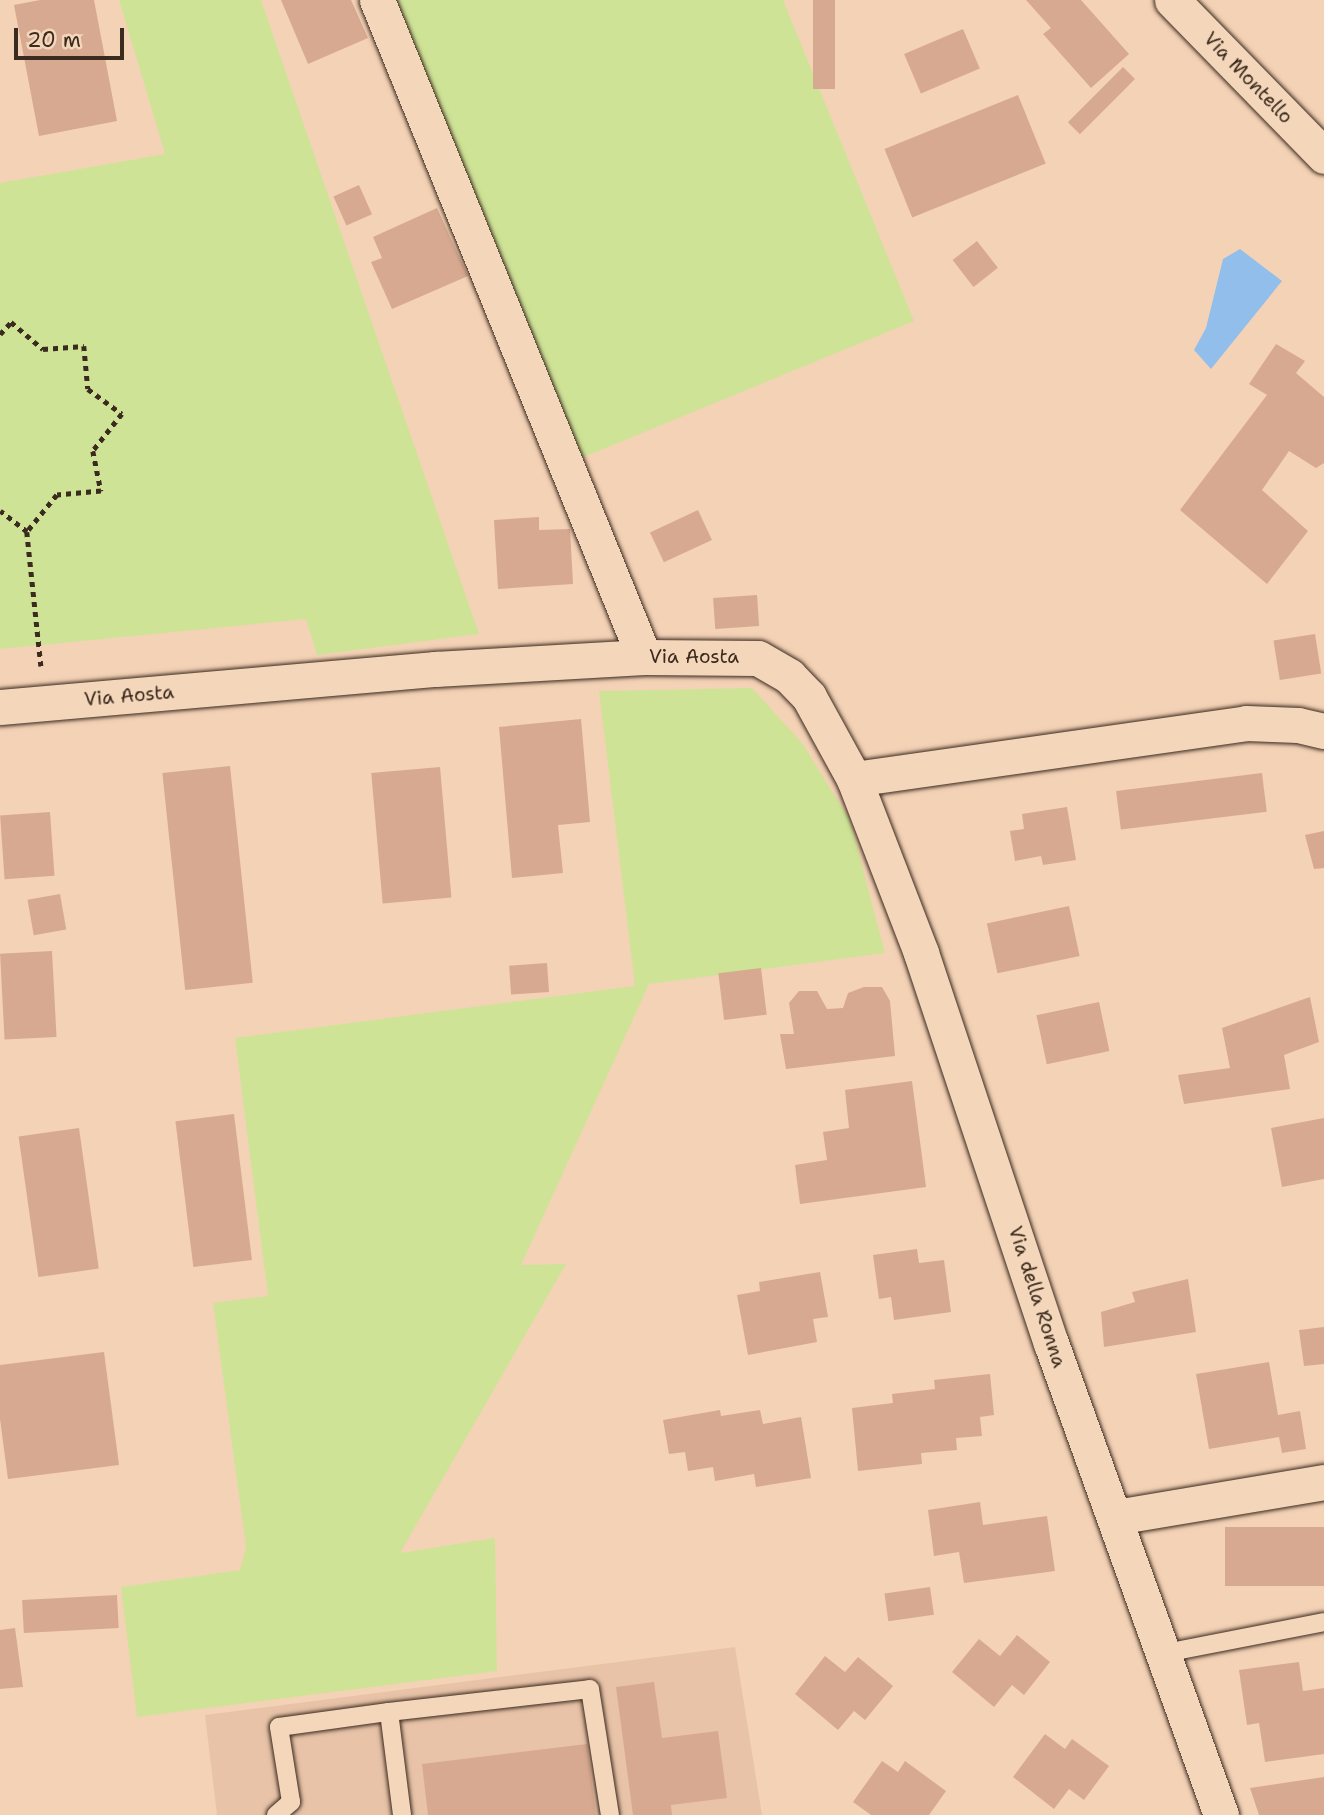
<!DOCTYPE html>
<style>
body{margin:0}
#map{position:relative;width:1324px;height:1815px;overflow:hidden;background:#f4d2b6;font-family:"Shantell Sans",sans-serif}
div>[style]{position:absolute}
[style*='--x']{left:calc(var(--x)*1px);top:calc(var(--y)*1px);width:calc(var(--w)*1px);rotate:calc(var(--a)*1deg)}
.built>*{inset:0;background:#e8c3a8}
.green>*{inset:0;background:#cfe397}
.water>*{inset:0;background:#91beea}
.building>*{inset:0;background:#d8a991;transform-origin:0 0}
.path>*{height:4.5px;margin-top:-2.25px;transform-origin:0;background:repeating-linear-gradient(90deg,#3b2a1e 0 5px,transparent 0 10px)}
.roads{filter:drop-shadow(0 0 2px #3b2a1e) drop-shadow(0 0 2px #3b2a1e)}
.lane>*{height:18px;margin:-9px;padding:0 9px;transform-origin:9px;border-radius:9px;background:#f4d7bb}
.street>*{height:35px;margin:-17.5px;padding:0 17.5px;transform-origin:17.5px;border-radius:17.5px;background:#f4d7bb}
span{translate:-50% -50%;white-space:nowrap;text-align:center;line-height:1.15;-webkit-text-stroke:5px #f4d7bb;paint-order:stroke}
.street-label{font-size:19px;color:#3b2a1e}
.scale{position:absolute;left:14px;top:28px;width:110px;height:32px;box-sizing:border-box;border:4px solid #3b2a1e;border-top:0;padding-left:9px;font-size:21px;line-height:24px;white-space:nowrap;color:#3b2a1e;-webkit-text-stroke:5px #f4d7bb;paint-order:stroke}
</style>
<div id="map">
<div class="built">
<div style="clip-path:polygon(735px 1647px,762px 1815px,217px 1815px,205px 1715px)"></div>
</div>
<div class="green">
<div style="clip-path:polygon(119px 0,261px 0,479px 634px,317px 655px,306px 619px,0 649px,0 183px,165px 154px)"></div>
<div style="clip-path:polygon(392px 0,783px 0,914px 321px,579px 459px)"></div>
<div style="clip-path:polygon(752px 688px,802px 743px,850px 820px,885px 953px,649px 984px,521px 1265px,566px 1264px,400px 1553px,495px 1538px,497px 1671px,137px 1717px,121px 1587px,240px 1570px,246px 1547px,213px 1303px,268px 1296px,235px 1038px,635px 986px,599px 691px)"></div>
</div>
<div class="water">
<div style="clip-path:polygon(1240px 249px,1282px 281px,1211px 369px,1194px 350px,1206px 328px,1223px 259px)"></div>
</div>
<div class="building">
<div style="clip-path:polygon(40px 0,94px 0,117px 121px,39px 136px,14px 5px)"></div>
<div style="clip-path:polygon(281px 0,351px 0,368px 38px,308px 64px)"></div>
<div style="left:813px;top:0;width:22px;height:89px"></div>
<div style="clip-path:polygon(1026px 0,1081px 0,1129px 54px,1091px 88px,1043px 34px,1051px 28px)"></div>
<div style="left:963px;top:29px;width:43px;height:64px;rotate:67deg"></div>
<div style="left:1123px;top:67px;width:17px;height:78px;rotate:45deg"></div>
<div style="left:1018px;top:95px;width:74px;height:144px;rotate:68deg"></div>
<div style="left:359px;top:185px;width:32px;height:28px;rotate:66deg"></div>
<div style="clip-path:polygon(437px 208px,468px 276px,392px 309px,371px 262px,382px 258px,373px 237px)"></div>
<div style="left:977px;top:241px;width:34px;height:31px;rotate:52deg"></div>
<div style="clip-path:polygon(1276px 344px,1305px 361px,1296px 373px,1324px 397px,1324px 463px,1316px 468px,1289px 451px,1262px 490px,1308px 531px,1267px 584px,1180px 510px,1267px 395px,1249px 384px)"></div>
<div style="left:698px;top:510px;width:33px;height:53px;rotate:65deg"></div>
<div style="clip-path:polygon(539px 517px,539px 530px,570px 529px,573px 584px,498px 589px,494px 520px)"></div>
<div style="left:757px;top:595px;width:31px;height:44px;rotate:86deg"></div>
<div style="left:1315px;top:634px;width:40px;height:42px;rotate:81deg"></div>
<div style="clip-path:polygon(581px 719px,590px 822px,558px 825px,563px 873px,512px 878px,499px 727px)"></div>
<div style="left:230px;top:766px;width:218px;height:68px;rotate:84deg"></div>
<div style="left:440px;top:767px;width:131px;height:69px;rotate:85deg"></div>
<div style="left:1262px;top:773px;width:39px;height:147px;rotate:83deg"></div>
<div style="clip-path:polygon(1067px 807px,1076px 860px,1043px 865px,1041px 856px,1015px 861px,1010px 831px,1024px 829px,1022px 814px)"></div>
<div style="left:50px;top:812px;width:64px;height:50px;rotate:86deg"></div>
<div style="clip-path:polygon(1324px 831px,1324px 868px,1314px 869px,1305px 835px)"></div>
<div style="left:60px;top:894px;width:36px;height:33px;rotate:80deg"></div>
<div style="left:1069px;top:906px;width:51px;height:84px;rotate:78deg"></div>
<div style="left:52px;top:951px;width:86px;height:52px;rotate:87deg"></div>
<div style="left:547px;top:963px;width:29px;height:38px;rotate:86deg"></div>
<div style="left:761px;top:968px;width:47px;height:43px;rotate:83deg"></div>
<div style="clip-path:polygon(864px 987px,882px 987px,890px 1001px,895px 1056px,786px 1069px,780px 1034px,794px 1034px,789px 1003px,799px 991px,817px 991px,827px 1009px,843px 1008px,848px 993px)"></div>
<div style="clip-path:polygon(1310px 997px,1319px 1042px,1284px 1055px,1290px 1089px,1184px 1104px,1178px 1075px,1230px 1068px,1222px 1028px)"></div>
<div style="left:1099px;top:1002px;width:50px;height:64px;rotate:78deg"></div>
<div style="clip-path:polygon(912px 1081px,926px 1187px,800px 1204px,795px 1165px,827px 1160px,823px 1132px,849px 1128px,845px 1090px)"></div>
<div style="left:234px;top:1114px;width:147px;height:59px;rotate:83deg"></div>
<div style="clip-path:polygon(1324px 1118px,1324px 1179px,1282px 1187px,1271px 1128px)"></div>
<div style="left:79px;top:1128px;width:142px;height:61px;rotate:82deg"></div>
<div style="clip-path:polygon(917px 1249px,919px 1263px,944px 1260px,951px 1312px,894px 1320px,891px 1297px,879px 1299px,873px 1255px)"></div>
<div style="clip-path:polygon(820px 1272px,828px 1317px,813px 1319px,817px 1342px,748px 1355px,737px 1295px,760px 1291px,759px 1282px)"></div>
<div style="clip-path:polygon(1188px 1279px,1196px 1332px,1104px 1347px,1101px 1312px,1135px 1302px,1132px 1292px)"></div>
<div style="clip-path:polygon(1324px 1327px,1324px 1364px,1304px 1366px,1299px 1330px)"></div>
<div style="clip-path:polygon(104px 1352px,119px 1465px,8px 1479px,0 1419px,0 1365px)"></div>
<div style="clip-path:polygon(1269px 1362px,1278px 1415px,1300px 1411px,1306px 1449px,1282px 1453px,1279px 1437px,1209px 1449px,1196px 1374px)"></div>
<div style="clip-path:polygon(990px 1374px,994px 1415px,980px 1417px,982px 1436px,956px 1438px,957px 1450px,921px 1453px,922px 1464px,858px 1471px,852px 1408px,893px 1403px,892px 1394px,935px 1389px,934px 1380px)"></div>
<div style="clip-path:polygon(720px 1410px,721px 1416px,760px 1410px,763px 1424px,801px 1417px,811px 1478px,756px 1487px,754px 1474px,715px 1481px,713px 1467px,688px 1471px,685px 1452px,669px 1454px,663px 1420px)"></div>
<div style="clip-path:polygon(980px 1502px,983px 1525px,1047px 1516px,1055px 1571px,964px 1583px,959px 1552px,934px 1556px,928px 1510px)"></div>
<div style="left:1324px;top:1527px;width:59px;height:99px;rotate:90deg"></div>
<div style="left:930px;top:1587px;width:28px;height:46px;rotate:82deg"></div>
<div style="left:117px;top:1595px;width:33px;height:95px;rotate:87deg"></div>
<div style="clip-path:polygon(15px 1628px,23px 1687px,0 1689px,0 1630px)"></div>
<div style="clip-path:polygon(1017px 1635px,1050px 1662px,1024px 1695px,1012px 1685px,994px 1707px,952px 1672px,979px 1639px,1000px 1656px)"></div>
<div style="clip-path:polygon(825px 1656px,845px 1672px,858px 1657px,893px 1686px,865px 1720px,854px 1711px,838px 1730px,795px 1694px)"></div>
<div style="clip-path:polygon(1299px 1662px,1303px 1691px,1324px 1688px,1324px 1754px,1265px 1762px,1259px 1723px,1247px 1725px,1239px 1670px)"></div>
<div style="clip-path:polygon(654px 1682px,662px 1738px,718px 1731px,727px 1798px,671px 1805px,672px 1815px,633px 1815px,616px 1687px)"></div>
<div style="clip-path:polygon(1045px 1734px,1065px 1749px,1072px 1739px,1109px 1766px,1084px 1800px,1069px 1789px,1054px 1809px,1013px 1777px)"></div>
<div style="clip-path:polygon(587px 1744px,596px 1815px,428px 1815px,422px 1764px)"></div>
<div style="clip-path:polygon(882px 1761px,898px 1772px,905px 1761px,946px 1791px,929px 1815px,871px 1815px,853px 1802px)"></div>
<div style="clip-path:polygon(1324px 1777px,1324px 1815px,1259px 1815px,1250px 1788px)"></div>
</div>
<div class="path">
<div style="--x:0;--y:334;--w:16;--a:-47"></div>
<div style="--x:11;--y:322;--w:42;--a:40.2"></div>
<div style="--x:43;--y:349;--w:41;--a:-4.2"></div>
<div style="--x:84;--y:346;--w:43;--a:84.7"></div>
<div style="--x:88;--y:389;--w:42;--a:36.3"></div>
<div style="--x:122;--y:414;--w:47;--a:128.1"></div>
<div style="--x:93;--y:451;--w:41;--a:78.7"></div>
<div style="--x:101;--y:491;--w:44;--a:174.8"></div>
<div style="--x:57;--y:495;--w:48;--a:129"></div>
<div style="--x:27;--y:532;--w:34;--a:-142"></div>
<div style="--x:27;--y:532;--w:135;--a:84"></div>
</div>
<div class="roads">
<div class="lane">
<div style="--x:1160;--y:1654;--w:167;--a:-11"></div>
<div style="--x:389;--y:1712;--w:202;--a:-6.5"></div>
<div style="--x:590;--y:1689;--w:128;--a:81"></div>
<div style="--x:276;--y:1815;--w:20;--a:-41"></div>
<div style="--x:291;--y:1802;--w:76;--a:-99.1"></div>
<div style="--x:279;--y:1727;--w:111;--a:-7.8"></div>
<div style="--x:389;--y:1712;--w:104;--a:82.8"></div>
</div>
<div class="street">
<div style="--x:377;--y:0;--w:709;--a:67.88"></div>
<div style="--x:1172;--y:0;--w:218;--a:45.7"></div>
<div style="--x:0;--y:707;--w:437;--a:-5"></div>
<div style="--x:435;--y:669;--w:209;--a:-3.3"></div>
<div style="--x:644;--y:657;--w:114;--a:0.5"></div>
<div style="--x:758;--y:658;--w:36;--a:30"></div>
<div style="--x:789;--y:676;--w:29;--a:46"></div>
<div style="--x:809;--y:697;--w:94;--a:61.2"></div>
<div style="--x:854;--y:779;--w:186;--a:68.9"></div>
<div style="--x:921;--y:953;--w:411;--a:71.6"></div>
<div style="--x:1051;--y:1343;--w:502;--a:70.19"></div>
<div style="--x:854;--y:779;--w:396;--a:-8.1"></div>
<div style="--x:1246;--y:723;--w:52;--a:2.2"></div>
<div style="--x:1298;--y:725;--w:27;--a:13"></div>
<div style="--x:1115;--y:1517;--w:212;--a:-9.5"></div>
</div>
</div>
<div class="street-label">
<span style="left:1248px;top:78px;rotate:46deg">Via Montello</span>
<span style="left:694px;top:657px">Via Aosta</span>
<span style="left:129px;top:696px;rotate:-5deg">Via Aosta</span>
<span style="left:1037px;top:1297px;rotate:72deg">Via della Ronna</span>
</div>
<div class="scale">20 m</div>
</div>
